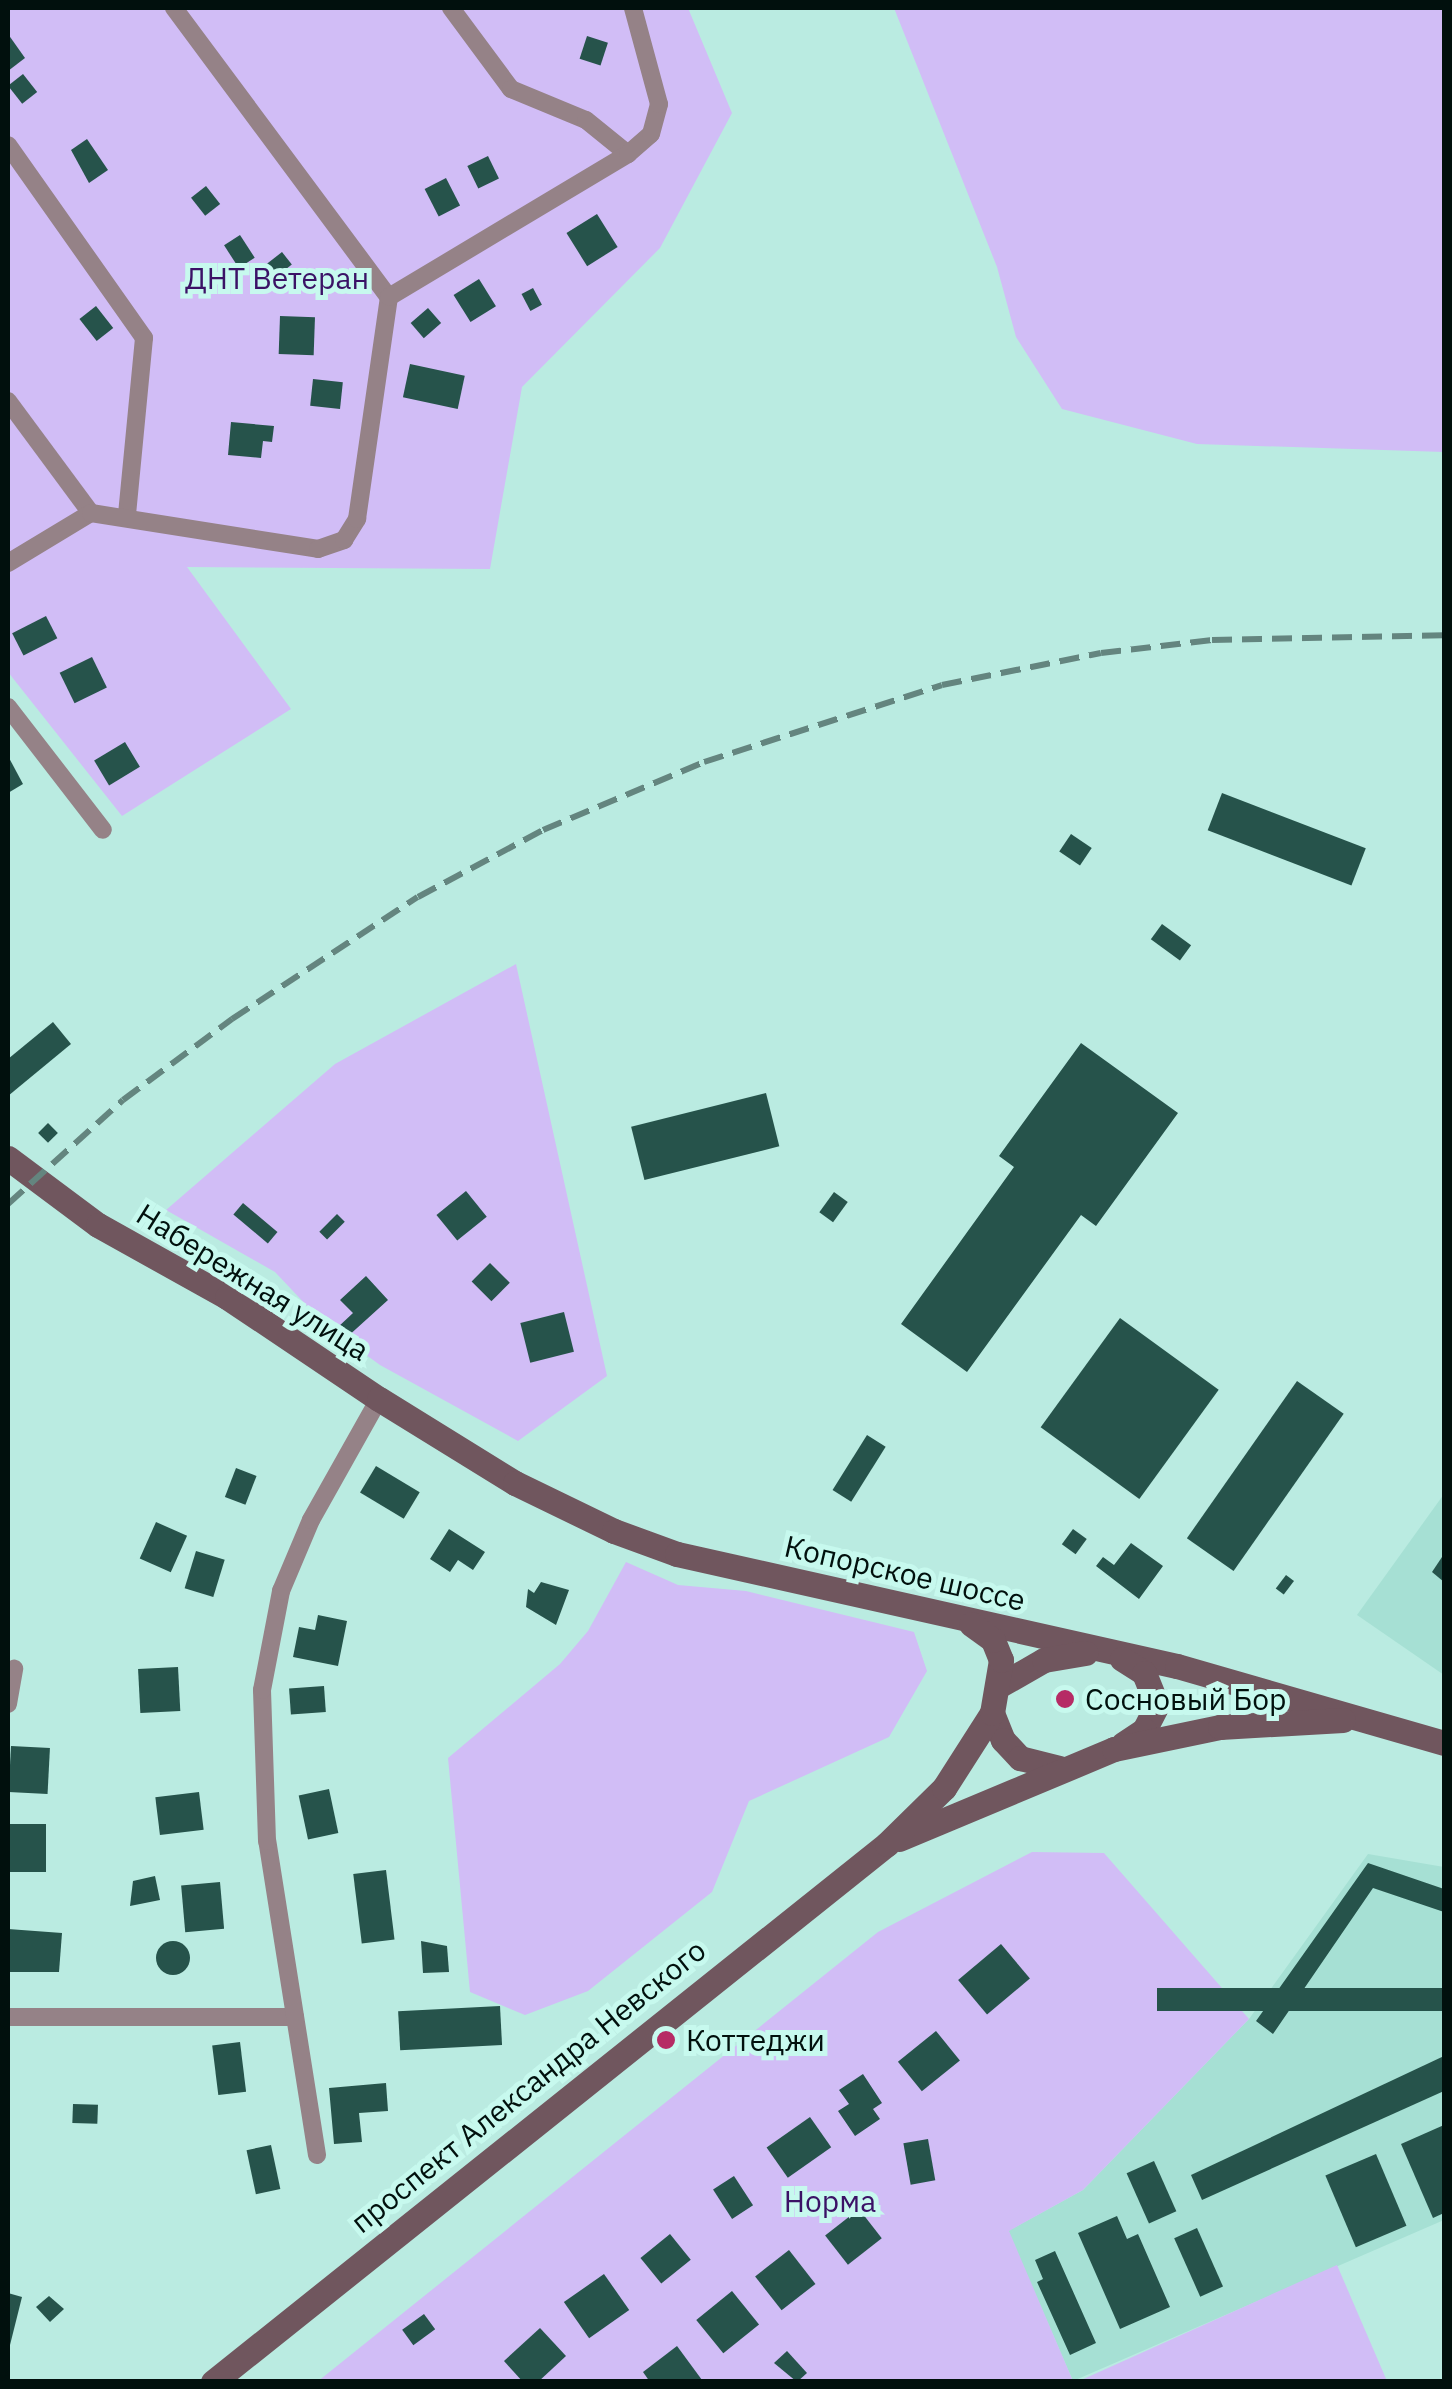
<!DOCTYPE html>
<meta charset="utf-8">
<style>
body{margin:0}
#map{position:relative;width:1452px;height:2389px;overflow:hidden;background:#baebe1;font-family:"IBM Plex Sans",sans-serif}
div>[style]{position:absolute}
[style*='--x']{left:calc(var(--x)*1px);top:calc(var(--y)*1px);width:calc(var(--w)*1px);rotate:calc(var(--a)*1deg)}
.built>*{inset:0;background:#a6e0d4}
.green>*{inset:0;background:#d1bdf6}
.building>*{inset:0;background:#26534b;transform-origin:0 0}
.round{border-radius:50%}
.street>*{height:18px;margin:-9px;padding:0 9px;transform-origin:9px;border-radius:9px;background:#958287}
.secondary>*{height:25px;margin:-12.5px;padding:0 12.5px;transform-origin:12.5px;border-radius:12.5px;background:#70565e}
.rail>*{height:6px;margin-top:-3px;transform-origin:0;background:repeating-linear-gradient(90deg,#64857f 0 20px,transparent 0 30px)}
.dots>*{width:28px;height:28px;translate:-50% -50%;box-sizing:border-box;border:5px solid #c7f9ee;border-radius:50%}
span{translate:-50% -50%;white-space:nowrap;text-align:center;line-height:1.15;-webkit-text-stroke:10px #c7f9ee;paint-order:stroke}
.park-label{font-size:30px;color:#3b1266}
.street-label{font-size:30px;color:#01100d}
.poi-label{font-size:30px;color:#01100d}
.left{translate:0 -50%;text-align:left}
.frame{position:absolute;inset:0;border:10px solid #01100d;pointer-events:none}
</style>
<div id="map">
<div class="built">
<div style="clip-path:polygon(1444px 1494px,1444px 1675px,1357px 1615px)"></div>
<div style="clip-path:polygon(1368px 1854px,1444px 1867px,1444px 2220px,1073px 2381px,1008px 2231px,1083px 2190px,1249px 2019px)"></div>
</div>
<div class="green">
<div style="clip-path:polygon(8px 8px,688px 8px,732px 113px,660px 248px,522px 387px,490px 569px,187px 567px,291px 709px,122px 816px,8px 672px)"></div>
<div style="clip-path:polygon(894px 8px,1444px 8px,1444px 452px,1197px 444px,1062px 409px,1016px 337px,997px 267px)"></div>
<div style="clip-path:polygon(516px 964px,607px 1376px,518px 1441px,380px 1365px,326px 1326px,275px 1272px,166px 1210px,335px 1064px)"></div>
<div style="clip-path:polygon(626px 1562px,678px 1585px,746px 1591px,914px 1632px,927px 1671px,889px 1737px,749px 1801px,712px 1892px,588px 1991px,525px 2015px,470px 1992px,448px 1758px,560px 1664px,588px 1631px)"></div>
<div style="clip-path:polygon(1032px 1852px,1104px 1853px,1249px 2019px,1083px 2190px,1009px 2231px,1073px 2381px,317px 2382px,878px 1932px)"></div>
<div style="clip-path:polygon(1337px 2265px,1387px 2381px,1079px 2381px)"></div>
</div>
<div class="building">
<div style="clip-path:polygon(8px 34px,25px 58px,8px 71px)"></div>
<div style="left:587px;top:36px;width:22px;height:24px;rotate:18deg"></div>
<div style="left:23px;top:74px;width:23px;height:19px;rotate:52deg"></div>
<div style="clip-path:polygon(87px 139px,108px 170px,89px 183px,71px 150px)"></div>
<div style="left:488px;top:156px;width:25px;height:23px;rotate:64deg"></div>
<div style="left:446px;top:178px;width:31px;height:24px;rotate:63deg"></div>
<div style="left:206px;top:186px;width:23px;height:19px;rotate:52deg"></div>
<div style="left:597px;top:214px;width:39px;height:36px;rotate:58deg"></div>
<div style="left:240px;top:235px;width:27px;height:19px;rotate:57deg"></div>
<div style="left:282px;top:252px;width:16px;height:28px;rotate:52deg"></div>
<div style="left:479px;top:279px;width:32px;height:30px;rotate:58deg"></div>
<div style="left:533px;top:288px;width:19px;height:13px;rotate:62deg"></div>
<div style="left:96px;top:306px;width:28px;height:21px;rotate:52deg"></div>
<div style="left:428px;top:308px;width:20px;height:23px;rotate:49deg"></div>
<div style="left:280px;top:316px;width:35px;height:38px;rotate:2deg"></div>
<div style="left:410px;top:364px;width:56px;height:34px;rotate:12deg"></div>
<div style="left:313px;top:379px;width:30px;height:27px;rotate:6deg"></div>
<div style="clip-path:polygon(231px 422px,274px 426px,272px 442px,263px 441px,261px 458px,228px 455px)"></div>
<div style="left:46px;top:616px;width:25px;height:38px;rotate:63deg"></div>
<div style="left:92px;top:657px;width:34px;height:36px;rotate:64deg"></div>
<div style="left:125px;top:742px;width:29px;height:36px;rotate:59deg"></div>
<div style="clip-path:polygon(8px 756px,23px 784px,8px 793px)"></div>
<div style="left:1222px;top:793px;width:154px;height:40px;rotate:21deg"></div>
<div style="left:1071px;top:834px;width:25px;height:21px;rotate:34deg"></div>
<div style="left:1162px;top:924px;width:36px;height:19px;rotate:36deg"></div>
<div style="clip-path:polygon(53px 1022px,71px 1044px,8px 1096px,8px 1059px)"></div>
<div style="clip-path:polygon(1081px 1043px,1178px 1113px,1096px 1226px,1081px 1215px,967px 1372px,901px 1324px,1014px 1167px,999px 1156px)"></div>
<div style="left:766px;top:1093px;width:55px;height:139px;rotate:76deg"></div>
<div style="left:48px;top:1123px;width:14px;height:14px;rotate:45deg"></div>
<div style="left:466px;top:1191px;width:33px;height:38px;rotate:51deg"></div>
<div style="left:834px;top:1192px;width:17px;height:25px;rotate:36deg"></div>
<div style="left:243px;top:1203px;width:45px;height:15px;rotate:40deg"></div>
<div style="left:337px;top:1214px;width:11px;height:25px;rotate:45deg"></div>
<div style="left:490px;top:1263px;width:28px;height:26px;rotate:45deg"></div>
<div style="clip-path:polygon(366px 1276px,388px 1300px,346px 1338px,337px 1328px,353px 1313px,340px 1300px)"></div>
<div style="left:564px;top:1312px;width:41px;height:45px;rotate:76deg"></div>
<div style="left:1120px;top:1318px;width:122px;height:135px;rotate:36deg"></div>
<div style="left:1297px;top:1381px;width:57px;height:192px;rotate:35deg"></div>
<div style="left:867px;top:1435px;width:22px;height:65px;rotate:32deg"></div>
<div style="left:376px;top:1466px;width:51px;height:31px;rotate:31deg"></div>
<div style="left:236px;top:1468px;width:22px;height:31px;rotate:21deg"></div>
<div style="left:156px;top:1522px;width:34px;height:40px;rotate:24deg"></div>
<div style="clip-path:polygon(449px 1529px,485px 1552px,473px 1570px,458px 1560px,450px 1572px,430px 1559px)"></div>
<div style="left:1073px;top:1529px;width:17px;height:19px;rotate:36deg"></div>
<div style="clip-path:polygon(1131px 1543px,1163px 1566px,1139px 1599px,1096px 1566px,1103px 1557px,1114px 1565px)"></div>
<div style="left:196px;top:1551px;width:30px;height:39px;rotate:17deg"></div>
<div style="clip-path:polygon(1444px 1554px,1444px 1582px,1432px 1572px)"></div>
<div style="left:1286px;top:1575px;width:10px;height:17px;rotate:37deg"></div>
<div style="clip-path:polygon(541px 1582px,569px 1590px,556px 1625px,526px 1607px,528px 1589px,534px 1593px)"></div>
<div style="clip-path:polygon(318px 1615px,347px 1621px,338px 1666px,293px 1657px,299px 1627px,315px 1630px)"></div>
<div style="left:178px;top:1667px;width:44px;height:40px;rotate:87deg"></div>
<div style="left:324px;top:1686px;width:26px;height:35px;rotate:86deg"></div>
<div style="left:11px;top:1746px;width:39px;height:46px;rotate:3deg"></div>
<div style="left:329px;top:1789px;width:45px;height:31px;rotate:78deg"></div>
<div style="left:199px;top:1792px;width:38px;height:44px;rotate:83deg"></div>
<div style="left:8px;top:1824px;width:38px;height:48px"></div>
<div style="clip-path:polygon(1368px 1863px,1444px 1889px,1444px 1912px,1373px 1888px,1273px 2034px,1256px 2021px)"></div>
<div style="left:386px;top:1870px;width:70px;height:33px;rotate:83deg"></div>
<div style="clip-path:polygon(155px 1876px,160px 1900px,130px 1906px,133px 1881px)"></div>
<div style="left:220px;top:1882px;width:47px;height:39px;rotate:85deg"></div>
<div style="clip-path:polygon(8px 1929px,62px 1933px,59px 1972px,8px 1972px)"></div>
<div class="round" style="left:156px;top:1941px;width:34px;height:34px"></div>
<div style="clip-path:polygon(421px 1941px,447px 1946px,449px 1972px,423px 1973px)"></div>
<div style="left:1001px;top:1944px;width:45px;height:56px;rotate:50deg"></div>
<div style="left:1444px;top:1988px;width:23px;height:287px;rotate:90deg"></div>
<div style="left:500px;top:2006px;width:39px;height:102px;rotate:87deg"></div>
<div style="left:936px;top:2031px;width:38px;height:49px;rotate:51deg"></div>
<div style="left:240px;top:2042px;width:50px;height:28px;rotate:83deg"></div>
<div style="clip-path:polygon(1444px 2056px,1444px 2091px,1202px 2200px,1191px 2175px)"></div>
<div style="clip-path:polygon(863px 2074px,882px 2103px,873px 2109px,880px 2119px,855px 2136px,838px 2111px,849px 2104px,839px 2090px)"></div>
<div style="clip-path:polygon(386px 2083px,388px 2111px,359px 2113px,362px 2142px,334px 2144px,329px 2088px)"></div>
<div style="left:73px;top:2104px;width:25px;height:19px;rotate:2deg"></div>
<div style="left:810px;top:2117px;width:37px;height:53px;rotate:55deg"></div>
<div style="clip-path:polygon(1444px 2125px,1444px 2213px,1433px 2218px,1401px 2144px)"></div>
<div style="left:928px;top:2139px;width:42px;height:25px;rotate:80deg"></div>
<div style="left:271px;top:2145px;width:45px;height:25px;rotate:78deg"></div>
<div style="left:1376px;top:2154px;width:78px;height:55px;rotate:67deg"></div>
<div style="left:1154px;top:2161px;width:55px;height:30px;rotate:66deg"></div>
<div style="left:734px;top:2176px;width:35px;height:25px;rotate:57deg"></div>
<div style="left:859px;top:2209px;width:37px;height:43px;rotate:52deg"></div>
<div style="clip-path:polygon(1117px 2216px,1127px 2239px,1138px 2234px,1170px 2307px,1120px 2329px,1078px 2233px)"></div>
<div style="left:1197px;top:2228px;width:64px;height:25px;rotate:66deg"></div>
<div style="left:670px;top:2234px;width:33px;height:38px;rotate:51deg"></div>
<div style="left:789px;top:2250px;width:43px;height:43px;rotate:52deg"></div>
<div style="clip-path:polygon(1055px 2251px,1096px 2343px,1070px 2355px,1037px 2282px,1043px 2279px,1035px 2260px)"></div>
<div style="left:604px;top:2274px;width:44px;height:49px;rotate:55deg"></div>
<div style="left:732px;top:2291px;width:43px;height:46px;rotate:51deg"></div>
<div style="clip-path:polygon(8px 2293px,22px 2297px,9px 2349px,8px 2348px)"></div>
<div style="clip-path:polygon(49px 2296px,64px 2309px,50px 2322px,36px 2307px)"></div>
<div style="left:424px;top:2314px;width:19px;height:27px;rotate:54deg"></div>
<div style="clip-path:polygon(540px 2328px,566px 2356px,538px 2382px,523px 2382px,504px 2361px)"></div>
<div style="clip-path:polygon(677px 2346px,702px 2380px,650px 2382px,643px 2372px)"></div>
<div style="clip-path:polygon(787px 2351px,807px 2373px,797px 2382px,774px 2363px)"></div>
</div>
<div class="street">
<div style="--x:174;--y:8;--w:360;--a:53.4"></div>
<div style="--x:451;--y:8;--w:101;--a:53.5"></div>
<div style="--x:511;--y:89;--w:81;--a:22.5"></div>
<div style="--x:586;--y:120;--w:54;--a:39"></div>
<div style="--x:8;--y:145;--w:236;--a:54.8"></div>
<div style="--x:144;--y:338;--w:178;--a:95.5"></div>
<div style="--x:8;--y:401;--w:139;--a:53.5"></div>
<div style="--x:8;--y:563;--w:97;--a:-31.1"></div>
<div style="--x:91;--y:513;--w:230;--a:9"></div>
<div style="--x:318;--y:549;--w:28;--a:-19"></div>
<div style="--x:344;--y:540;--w:25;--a:-58"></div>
<div style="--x:357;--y:519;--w:224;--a:-81.8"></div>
<div style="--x:389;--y:297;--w:279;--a:-30.9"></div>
<div style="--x:628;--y:154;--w:30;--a:-41"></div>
<div style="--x:651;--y:134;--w:31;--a:-75"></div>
<div style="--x:659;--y:104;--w:99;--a:-105.2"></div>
<div style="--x:8;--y:707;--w:155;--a:52.3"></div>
<div style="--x:8;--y:1704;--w:36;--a:-80"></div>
<div style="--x:8;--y:2017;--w:287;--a:0"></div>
<div style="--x:317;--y:2155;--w:318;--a:-99"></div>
<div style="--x:267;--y:1841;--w:151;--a:-91.9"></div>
<div style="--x:262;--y:1690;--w:101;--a:-79.1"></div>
<div style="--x:281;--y:1591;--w:77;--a:-67.1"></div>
<div style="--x:311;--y:1520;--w:139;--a:-60.7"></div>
</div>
<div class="secondary">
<div style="--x:8;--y:1158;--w:112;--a:36.7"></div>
<div style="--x:98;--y:1225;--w:148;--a:29.2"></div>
<div style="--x:227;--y:1297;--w:183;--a:33.9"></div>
<div style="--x:379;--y:1399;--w:160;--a:31.7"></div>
<div style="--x:515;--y:1483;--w:110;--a:25.9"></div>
<div style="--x:614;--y:1531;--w:67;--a:20.1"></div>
<div style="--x:677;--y:1554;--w:512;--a:12.63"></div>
<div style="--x:1177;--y:1666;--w:278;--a:16.1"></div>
<div style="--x:1122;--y:1659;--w:26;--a:32"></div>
<div style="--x:1144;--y:1673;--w:35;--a:68"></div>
<div style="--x:1157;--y:1705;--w:28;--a:117"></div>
<div style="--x:1144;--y:1730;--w:25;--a:146"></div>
<div style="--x:1002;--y:1684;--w:48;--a:-29.7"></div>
<div style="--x:1044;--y:1660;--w:42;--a:-9.7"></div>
<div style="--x:992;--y:1713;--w:29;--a:68"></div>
<div style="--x:1003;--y:1740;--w:25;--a:47"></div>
<div style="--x:1020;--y:1758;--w:40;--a:14.4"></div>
<div style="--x:899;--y:1839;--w:233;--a:-22.7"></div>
<div style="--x:1114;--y:1749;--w:108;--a:-11.7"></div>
<div style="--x:1220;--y:1727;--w:123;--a:-3.3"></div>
<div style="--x:213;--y:2382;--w:862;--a:-38.6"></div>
<div style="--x:887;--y:1844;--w:80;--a:-44.5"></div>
<div style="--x:944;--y:1788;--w:89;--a:-57.4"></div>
<div style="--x:992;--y:1713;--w:54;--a:-80.4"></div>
<div style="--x:1001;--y:1660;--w:22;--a:-112"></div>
<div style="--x:993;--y:1640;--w:27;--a:-144"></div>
</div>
<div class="rail">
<div style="--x:8;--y:1204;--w:155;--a:-42.1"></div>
<div style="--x:123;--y:1100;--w:136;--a:-36.6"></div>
<div style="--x:232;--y:1019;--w:222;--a:-33.3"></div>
<div style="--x:418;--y:897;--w:142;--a:-28.2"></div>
<div style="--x:543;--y:830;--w:175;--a:-22.9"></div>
<div style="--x:704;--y:762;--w:250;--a:-17.9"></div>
<div style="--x:942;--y:685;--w:162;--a:-11.4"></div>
<div style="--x:1101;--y:653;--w:112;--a:-6.7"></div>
<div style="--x:1212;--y:640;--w:232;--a:-1.2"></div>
</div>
<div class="dots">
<div style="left:1065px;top:1699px;background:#b62b65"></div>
<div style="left:666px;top:2040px;background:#b62b65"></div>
</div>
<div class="park-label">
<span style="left:277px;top:278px">ДНТ Ветеран</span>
<span style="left:830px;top:2201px">Норма</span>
</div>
<div class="street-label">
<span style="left:253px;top:1282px;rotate:32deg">Набережная улица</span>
<span style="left:905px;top:1573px;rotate:13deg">Копорское шоссе</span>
<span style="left:528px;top:2086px;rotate:-39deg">проспект Александра Невского</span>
</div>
<div class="poi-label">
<span class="left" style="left:1085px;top:1699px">Сосновый Бор</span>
<span class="left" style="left:686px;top:2040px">Коттеджи</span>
</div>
<div class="frame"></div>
</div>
